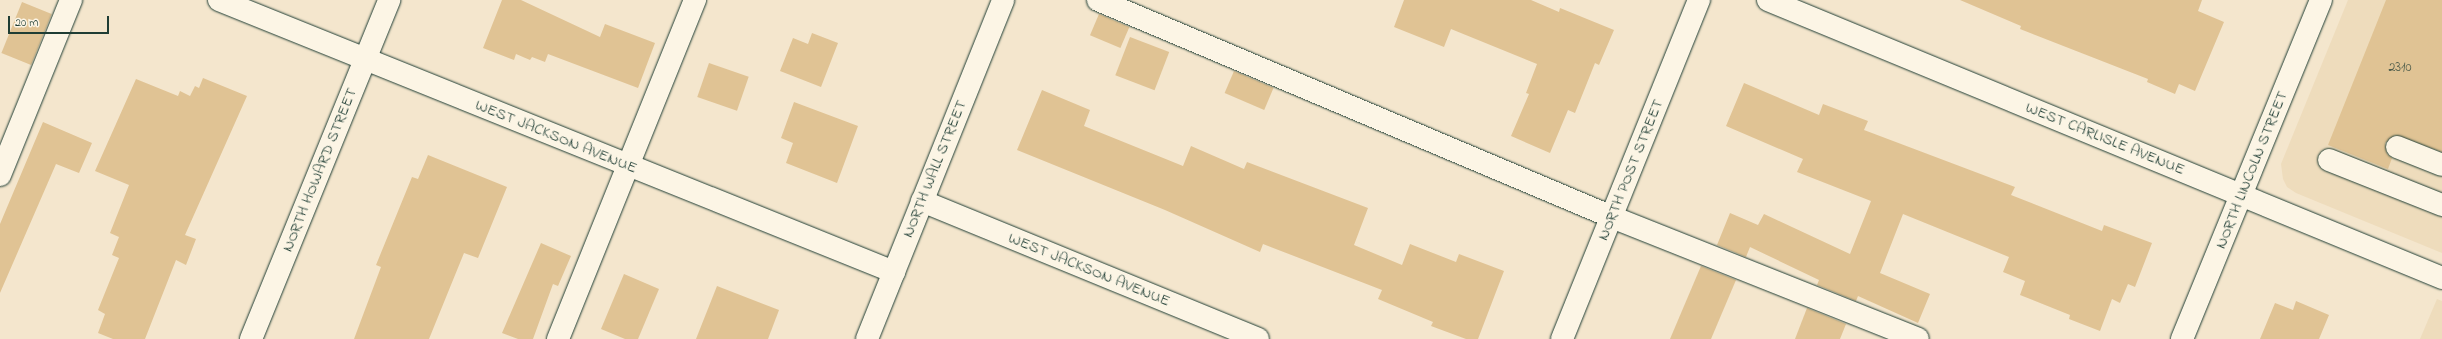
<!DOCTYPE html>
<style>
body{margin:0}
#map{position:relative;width:2442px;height:339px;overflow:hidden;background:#f4e6cd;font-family:"Indie Flower",sans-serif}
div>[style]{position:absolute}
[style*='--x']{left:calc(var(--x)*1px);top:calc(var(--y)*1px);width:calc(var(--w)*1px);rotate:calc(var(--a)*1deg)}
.built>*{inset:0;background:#eedcbc}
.building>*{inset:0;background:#e0c394;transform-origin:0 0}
.roads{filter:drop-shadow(0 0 1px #1f3d34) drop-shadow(0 0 1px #1f3d34)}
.minor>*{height:22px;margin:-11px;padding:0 11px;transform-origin:11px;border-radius:11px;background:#fcf5e5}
span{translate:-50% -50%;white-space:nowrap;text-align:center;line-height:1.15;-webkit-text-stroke:3.5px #fcf5e5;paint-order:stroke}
.number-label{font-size:14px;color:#4f5e4c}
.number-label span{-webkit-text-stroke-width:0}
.street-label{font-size:16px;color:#1f3d34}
.scale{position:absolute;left:8px;top:16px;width:101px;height:18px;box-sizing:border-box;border:2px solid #1f3d34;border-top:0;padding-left:5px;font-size:12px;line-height:14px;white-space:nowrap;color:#1f3d34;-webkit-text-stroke:3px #fcf5e5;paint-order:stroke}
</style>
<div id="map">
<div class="built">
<div style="clip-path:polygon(2348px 0,2442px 0,2442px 253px,2296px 193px,2287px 187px,2283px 179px,2281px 164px)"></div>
<div style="clip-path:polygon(2437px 299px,2442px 301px,2442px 339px,2420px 339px)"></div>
</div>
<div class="building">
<div style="clip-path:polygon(502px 0,521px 0,600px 37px,605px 24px,655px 43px,638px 88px,548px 54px,545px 62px,532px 57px,530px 60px,516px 54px,514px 60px,483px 48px)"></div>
<div style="clip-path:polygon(1404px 0,1531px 0,1559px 12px,1560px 8px,1614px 30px,1599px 65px,1595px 63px,1575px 113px,1568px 110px,1550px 153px,1511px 136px,1529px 94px,1526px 93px,1537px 64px,1451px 29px,1444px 47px,1394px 27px)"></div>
<div style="clip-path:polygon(1960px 0,2202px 0,2198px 11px,2224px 22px,2195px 91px,2179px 84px,2175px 94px,2147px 82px,2148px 79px,2020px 29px,2021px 26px)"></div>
<div style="clip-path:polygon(2386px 0,2442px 0,2442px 152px,2395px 135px,2385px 143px,2387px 154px,2392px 158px,2388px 169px,2328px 145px)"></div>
<div style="left:22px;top:2px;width:32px;height:55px;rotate:22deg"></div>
<div style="left:1099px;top:14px;width:33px;height:23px;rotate:23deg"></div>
<div style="clip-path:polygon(812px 33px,838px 43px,821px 87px,780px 71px,793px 38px,808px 44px)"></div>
<div style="left:1130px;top:37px;width:42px;height:41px;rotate:21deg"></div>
<div style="left:709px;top:63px;width:42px;height:36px;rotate:19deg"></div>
<div style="left:1234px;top:71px;width:43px;height:24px;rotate:23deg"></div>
<div style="clip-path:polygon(203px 78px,247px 96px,185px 235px,196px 239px,186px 265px,176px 260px,145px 339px,113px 339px,98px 333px,105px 314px,98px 310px,119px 258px,112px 255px,119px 237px,110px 233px,129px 185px,95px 171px,136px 79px,178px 96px,180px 91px,190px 96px,195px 86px,199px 88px)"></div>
<div style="clip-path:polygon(1744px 83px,1819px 115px,1823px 104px,1868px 121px,1864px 130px,2015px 187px,2011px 195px,2102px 231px,2104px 225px,2152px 243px,2135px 287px,2128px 284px,2120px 303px,2112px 299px,2100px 331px,2069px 319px,2070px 315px,2020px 295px,2025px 281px,2003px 272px,2009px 257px,1903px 214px,1880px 273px,1930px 294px,1918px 323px,1858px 296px,1856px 301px,1817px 285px,1819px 280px,1750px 247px,1746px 257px,1717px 245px,1730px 213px,1758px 225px,1764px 214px,1850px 254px,1871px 201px,1797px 172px,1803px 159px,1726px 126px)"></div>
<div style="clip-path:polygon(1042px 90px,1090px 110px,1084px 126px,1183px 166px,1191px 146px,1244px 169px,1247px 162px,1368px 208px,1354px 245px,1402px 265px,1410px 244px,1456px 262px,1459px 254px,1504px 271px,1478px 339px,1466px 339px,1431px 326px,1433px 322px,1378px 299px,1382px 290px,1263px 244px,1260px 252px,1165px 210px,1017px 150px)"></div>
<div style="clip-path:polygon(794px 102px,858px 126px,837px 183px,786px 163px,793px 143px,781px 138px)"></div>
<div style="clip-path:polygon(43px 122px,92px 143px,79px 173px,56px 164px,0 293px,0 224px)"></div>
<div style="clip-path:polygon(428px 155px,507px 187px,478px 258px,464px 253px,429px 339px,354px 339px,381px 267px,376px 265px,412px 177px,418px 179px)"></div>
<div style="clip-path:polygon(541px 243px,571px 256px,558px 286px,553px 284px,533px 339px,518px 339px,502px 333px)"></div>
<div style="clip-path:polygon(1701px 266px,1736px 280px,1711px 339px,1670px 339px)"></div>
<div style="clip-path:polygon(624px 274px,659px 289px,638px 339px,625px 339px,601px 329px)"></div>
<div style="clip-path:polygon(717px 286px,779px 310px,768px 339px,696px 339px)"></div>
<div style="clip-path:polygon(2296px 301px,2329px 315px,2319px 339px,2260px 339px,2275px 303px,2293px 310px)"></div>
<div style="clip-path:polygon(1807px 308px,1846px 324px,1840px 339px,1795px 339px)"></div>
</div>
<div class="roads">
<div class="minor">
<div style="--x:219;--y:0;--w:728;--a:21.95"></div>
<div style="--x:1098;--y:0;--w:558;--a:22.89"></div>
<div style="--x:1612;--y:217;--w:329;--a:21.7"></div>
<div style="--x:1768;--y:0;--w:729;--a:22.41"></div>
<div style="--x:2397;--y:147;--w:48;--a:21.8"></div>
<div style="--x:2329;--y:160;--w:122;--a:21.7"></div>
<div style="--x:0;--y:175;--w:189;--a:-67.9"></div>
<div style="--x:922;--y:201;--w:363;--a:22.3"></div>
<div style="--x:251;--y:339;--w:366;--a:-67.8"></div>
<div style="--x:558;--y:339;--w:366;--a:-68"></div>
<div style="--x:867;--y:339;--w:365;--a:-68.1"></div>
<div style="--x:1562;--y:339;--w:366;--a:-68"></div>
<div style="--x:2182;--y:339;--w:366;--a:-67.7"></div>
</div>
</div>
<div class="number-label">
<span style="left:2400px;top:68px">2310</span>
</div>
<div class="street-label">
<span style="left:556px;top:137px;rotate:22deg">WEST JACKSON AVENUE</span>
<span style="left:2105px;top:139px;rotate:22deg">WEST CARLISLE AVENUE</span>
<span style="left:935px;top:169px;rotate:-68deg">NORTH WALL STREET</span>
<span style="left:320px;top:170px;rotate:-68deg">NORTH HOWARD STREET</span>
<span style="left:1631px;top:170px;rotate:-68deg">NORTH POST STREET</span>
<span style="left:2252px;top:170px;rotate:-68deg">NORTH LINCOLN STREET</span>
<span style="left:1089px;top:270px;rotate:22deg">WEST JACKSON AVENUE</span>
</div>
<div class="scale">20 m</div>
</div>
